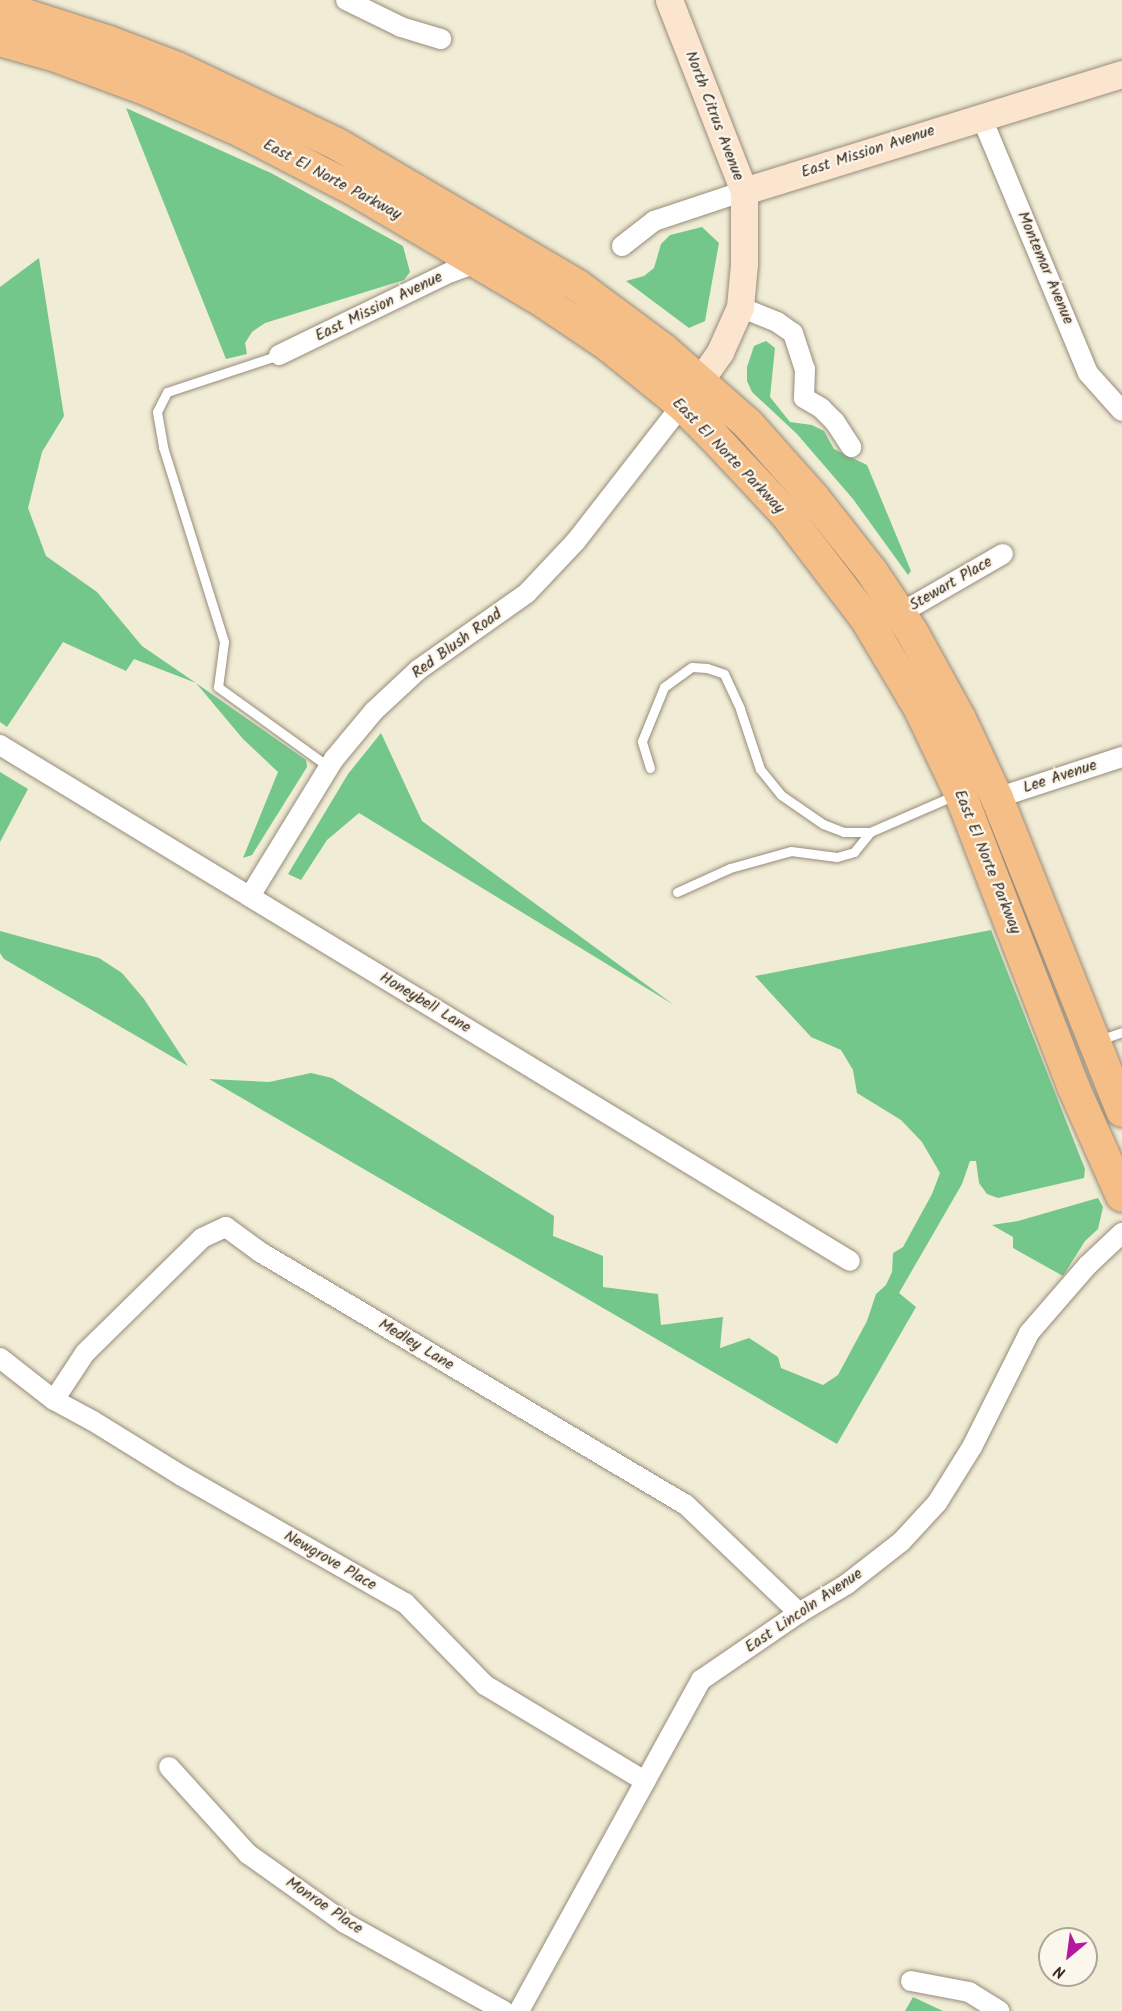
<!DOCTYPE html>
<style>
body{margin:0}
#map{position:relative;width:1122px;height:2011px;overflow:hidden;background:#f1ecd5;font-family:Kalam,sans-serif}
div>[style]{position:absolute}
[style*='--x']{left:calc(var(--x)*1px);top:calc(var(--y)*1px);width:calc(var(--w)*1px);rotate:calc(var(--a)*1deg)}
.green>*{inset:0;background:#74c78a}
.roads{filter:drop-shadow(0 0 2px #968b7a) drop-shadow(0 0 2px #968b7a)}
.lane>*{height:9px;margin:-4.5px;padding:0 4.5px;transform-origin:4.5px;border-radius:4.5px;background:#fff}
.street>*{height:20px;margin:-10px;padding:0 10px;transform-origin:10px;border-radius:10px;background:#fff}
.secondary>*{height:27px;margin:-13.5px;padding:0 13.5px;transform-origin:13.5px;border-radius:13.5px;background:#fbe5cf}
.primary>*{height:32px;margin:-16px;padding:0 16px;transform-origin:16px;border-radius:16px;background:#f6be87}
span{translate:-50% -50%;white-space:nowrap;text-align:center;line-height:1.15;-webkit-text-stroke:4.5px #fbf7ec;paint-order:stroke}
.street-label{font-size:16px;color:#3b2a1e}
.north{position:absolute;left:1038px;top:1927px;width:60px;height:60px;box-sizing:border-box;background:#fbf7ec;border:2px solid #aea59a;border-radius:50%;rotate:209deg;font-size:16px;font-weight:700;line-height:24px;text-align:center;color:#3b2a1e}
.north::after{content:'';display:block;margin:auto;width:21px;height:27px;background:#b5179e;clip-path:polygon(50% 0,100% 100%,50% 72%,0 100%)}
</style>
<div id="map">
<div class="green">
<div style="clip-path:polygon(126px 108px,271px 173px,403px 246px,410px 272px,404px 280px,265px 323px,252px 332px,245px 343px,247px 354px,226px 359px)"></div>
<div style="clip-path:polygon(702px 227px,719px 243px,705px 321px,689px 328px,626px 281px,644px 276px,654px 268px,661px 244px,670px 235px)"></div>
<div style="clip-path:polygon(39px 258px,64px 416px,42px 452px,28px 508px,46px 556px,97px 592px,142px 646px,196px 683px,306px 760px,307px 767px,252px 855px,243px 858px,278px 772px,243px 739px,196px 683px,134px 659px,126px 671px,63px 642px,7px 727px,0 722px,0 287px)"></div>
<div style="clip-path:polygon(766px 341px,775px 348px,770px 397px,790px 422px,812px 425px,824px 431px,834px 449px,867px 465px,911px 571px,908px 575px,853px 499px,797px 434px,752px 392px,747px 381px,747px 367px,754px 346px)"></div>
<div style="clip-path:polygon(381px 733px,422px 821px,674px 1005px,359px 813px,327px 840px,301px 880px,288px 874px,348px 774px)"></div>
<div style="clip-path:polygon(0 772px,28px 789px,0 842px)"></div>
<div style="clip-path:polygon(991px 930px,1085px 1169px,1084px 1178px,998px 1198px,987px 1194px,979px 1183px,976px 1161px,970px 1161px,962px 1184px,899px 1293px,916px 1307px,837px 1444px,209px 1079px,269px 1082px,311px 1073px,332px 1078px,554px 1216px,553px 1236px,603px 1256px,603px 1287px,658px 1294px,661px 1325px,723px 1317px,720px 1348px,749px 1338px,778px 1357px,781px 1368px,823px 1385px,838px 1375px,867px 1321px,876px 1294px,886px 1285px,892px 1272px,893px 1253px,903px 1247px,932px 1194px,940px 1173px,922px 1142px,901px 1120px,857px 1093px,853px 1070px,841px 1050px,811px 1037px,755px 976px)"></div>
<div style="clip-path:polygon(0 931px,99px 958px,122px 973px,144px 999px,188px 1066px,4px 959px,0 953px)"></div>
<div style="clip-path:polygon(1098px 1198px,1103px 1207px,1098px 1229px,1085px 1241px,1063px 1276px,1013px 1248px,1013px 1237px,992px 1225px,1018px 1221px)"></div>
<div style="clip-path:polygon(913px 1997px,943px 2011px,905px 2011px)"></div>
</div>
<div class="roads">
<div class="lane">
<div style="--x:279;--y:355;--w:118;--a:161.7"></div>
<div style="--x:167;--y:392;--w:22;--a:117"></div>
<div style="--x:157;--y:412;--w:36;--a:80"></div>
<div style="--x:163;--y:447;--w:204;--a:72.6"></div>
<div style="--x:224;--y:642;--w:45;--a:97.6"></div>
<div style="--x:218;--y:687;--w:137;--a:35.8"></div>
<div style="--x:650;--y:768;--w:28;--a:-107"></div>
<div style="--x:642;--y:741;--w:58;--a:-67.8"></div>
<div style="--x:664;--y:687;--w:34;--a:-36"></div>
<div style="--x:692;--y:667;--w:15;--a:4"></div>
<div style="--x:707;--y:668;--w:18;--a:19"></div>
<div style="--x:724;--y:674;--w:38;--a:65"></div>
<div style="--x:740;--y:709;--w:63;--a:71.6"></div>
<div style="--x:760;--y:769;--w:33;--a:51"></div>
<div style="--x:781;--y:795;--w:51;--a:34.6"></div>
<div style="--x:823;--y:824;--w:22;--a:21"></div>
<div style="--x:844;--y:832;--w:26;--a:0"></div>
<div style="--x:677;--y:892;--w:58;--a:-24.4"></div>
<div style="--x:730;--y:868;--w:63;--a:-15.6"></div>
<div style="--x:791;--y:851;--w:46;--a:7.4"></div>
<div style="--x:837;--y:857;--w:18;--a:-16"></div>
<div style="--x:854;--y:852;--w:26;--a:-51"></div>
<div style="--x:870;--y:832;--w:93;--a:-23.5"></div>
<div style="--x:1099;--y:1040;--w:24;--a:-19"></div>
</div>
<div class="street">
<div style="--x:346;--y:0;--w:61;--a:26.1"></div>
<div style="--x:401;--y:27;--w:42;--a:16.7"></div>
<div style="--x:981;--y:116;--w:278;--a:67.4"></div>
<div style="--x:1088;--y:373;--w:51;--a:48.2"></div>
<div style="--x:622;--y:246;--w:41;--a:-38"></div>
<div style="--x:654;--y:221;--w:95;--a:-18.4"></div>
<div style="--x:740;--y:307;--w:40;--a:22"></div>
<div style="--x:777;--y:322;--w:19;--a:35"></div>
<div style="--x:793;--y:333;--w:38;--a:72"></div>
<div style="--x:805;--y:369;--w:29;--a:92"></div>
<div style="--x:804;--y:398;--w:20;--a:30"></div>
<div style="--x:821;--y:408;--w:20;--a:45"></div>
<div style="--x:835;--y:422;--w:30;--a:57"></div>
<div style="--x:279;--y:355;--w:191;--a:-25.8"></div>
<div style="--x:451;--y:272;--w:30;--a:-20"></div>
<div style="--x:899;--y:614;--w:120;--a:-30"></div>
<div style="--x:0;--y:745;--w:994;--a:31.26"></div>
<div style="--x:997;--y:798;--w:132;--a:-18.2"></div>
<div style="--x:250;--y:896;--w:161;--a:-58.5"></div>
<div style="--x:334;--y:759;--w:62;--a:-50.2"></div>
<div style="--x:374;--y:711;--w:60;--a:-43"></div>
<div style="--x:418;--y:670;--w:133;--a:-35.2"></div>
<div style="--x:527;--y:593;--w:71;--a:-46.7"></div>
<div style="--x:576;--y:541;--w:172;--a:-52.1"></div>
<div style="--x:0;--y:1358;--w:68;--a:37.9"></div>
<div style="--x:54;--y:1400;--w:44;--a:28.3"></div>
<div style="--x:93;--y:1421;--w:105;--a:31.7"></div>
<div style="--x:182;--y:1476;--w:257;--a:29.7"></div>
<div style="--x:405;--y:1603;--w:115;--a:45.7"></div>
<div style="--x:485;--y:1685;--w:187;--a:31"></div>
<div style="--x:54;--y:1400;--w:56;--a:-56.6"></div>
<div style="--x:85;--y:1353;--w:164;--a:-44.5"></div>
<div style="--x:202;--y:1238;--w:26;--a:-25"></div>
<div style="--x:226;--y:1227;--w:42;--a:36.3"></div>
<div style="--x:260;--y:1252;--w:494;--a:30.7"></div>
<div style="--x:685;--y:1504;--w:158;--a:43.7"></div>
<div style="--x:169;--y:1767;--w:118;--a:47.8"></div>
<div style="--x:248;--y:1854;--w:119;--a:35.4"></div>
<div style="--x:345;--y:1923;--w:182;--a:29"></div>
<div style="--x:911;--y:1981;--w:59;--a:10.7"></div>
<div style="--x:969;--y:1992;--w:36;--a:32"></div>
<div style="--x:519;--y:2011;--w:378;--a:-61.2"></div>
<div style="--x:701;--y:1680;--w:119;--a:-34.4"></div>
<div style="--x:799;--y:1613;--w:56;--a:-31.1"></div>
<div style="--x:847;--y:1584;--w:68;--a:-37.9"></div>
<div style="--x:901;--y:1542;--w:53;--a:-47.3"></div>
<div style="--x:937;--y:1503;--w:66;--a:-58"></div>
<div style="--x:972;--y:1447;--w:127;--a:-63.4"></div>
<div style="--x:1029;--y:1333;--w:90;--a:-49.1"></div>
<div style="--x:1088;--y:1265;--w:47;--a:-43.3"></div>
</div>
<div class="secondary">
<div style="--x:669;--y:0;--w:205;--a:68.6"></div>
<div style="--x:744;--y:191;--w:73;--a:90"></div>
<div style="--x:744;--y:264;--w:43;--a:95.3"></div>
<div style="--x:740;--y:307;--w:49;--a:114"></div>
<div style="--x:720;--y:352;--w:57;--a:125.1"></div>
<div style="--x:744;--y:191;--w:396;--a:-17.2"></div>
</div>
<div class="primary">
<div style="--x:0;--y:7;--w:114;--a:17.8"></div>
<div style="--x:109;--y:42;--w:73;--a:20.9"></div>
<div style="--x:177;--y:68;--w:177;--a:25.4"></div>
<div style="--x:337;--y:144;--w:280;--a:30.5"></div>
<div style="--x:578;--y:286;--w:107;--a:36.7"></div>
<div style="--x:664;--y:350;--w:112;--a:41.4"></div>
<div style="--x:748;--y:424;--w:98;--a:48.3"></div>
<div style="--x:813;--y:497;--w:95;--a:51.8"></div>
<div style="--x:872;--y:572;--w:72;--a:56.3"></div>
<div style="--x:912;--y:632;--w:99;--a:61.1"></div>
<div style="--x:960;--y:719;--w:87;--a:64.9"></div>
<div style="--x:997;--y:798;--w:337;--a:68.2"></div>
<div style="--x:0;--y:40;--w:58;--a:15.9"></div>
<div style="--x:56;--y:56;--w:98;--a:20.3"></div>
<div style="--x:148;--y:90;--w:102;--a:23.8"></div>
<div style="--x:241;--y:131;--w:134;--a:27.5"></div>
<div style="--x:360;--y:193;--w:214;--a:30.6"></div>
<div style="--x:544;--y:302;--w:77;--a:33.9"></div>
<div style="--x:608;--y:345;--w:95;--a:39"></div>
<div style="--x:682;--y:405;--w:44;--a:45"></div>
<div style="--x:713;--y:436;--w:107;--a:46.9"></div>
<div style="--x:786;--y:514;--w:133;--a:52.6"></div>
<div style="--x:867;--y:620;--w:104;--a:59.2"></div>
<div style="--x:920;--y:709;--w:93;--a:64.5"></div>
<div style="--x:960;--y:793;--w:314;--a:68.9"></div>
<div style="--x:1073;--y:1086;--w:120;--a:66"></div>
</div>
</div>
<div class="street-label">
<span style="left:714px;top:116px;rotate:69deg">North Citrus Avenue</span>
<span style="left:868px;top:152px;rotate:-18deg">East Mission Avenue</span>
<span style="left:332px;top:180px;rotate:28deg">East El Norte Parkway</span>
<span style="left:1045px;top:268px;rotate:67deg">Montemar Avenue</span>
<span style="left:379px;top:307px;rotate:-26deg">East Mission Avenue</span>
<span style="left:728px;top:456px;rotate:46deg">East El Norte Parkway</span>
<span style="left:951px;top:584px;rotate:-30deg">Stewart Place</span>
<span style="left:457px;top:644px;rotate:-36deg">Red Blush Road</span>
<span style="left:1060px;top:777px;rotate:-18deg">Lee Avenue</span>
<span style="left:987px;top:862px;rotate:68deg">East El Norte Parkway</span>
<span style="left:425px;top:1003px;rotate:31deg">Honeybell Lane</span>
<span style="left:416px;top:1345px;rotate:31deg">Medley Lane</span>
<span style="left:330px;top:1561px;rotate:30deg">Newgrove Place</span>
<span style="left:804px;top:1611px;rotate:-34deg">East Lincoln Avenue</span>
<span style="left:324px;top:1906px;rotate:34deg">Monroe Place</span>
</div>
<div class="north">N</div>
</div>
